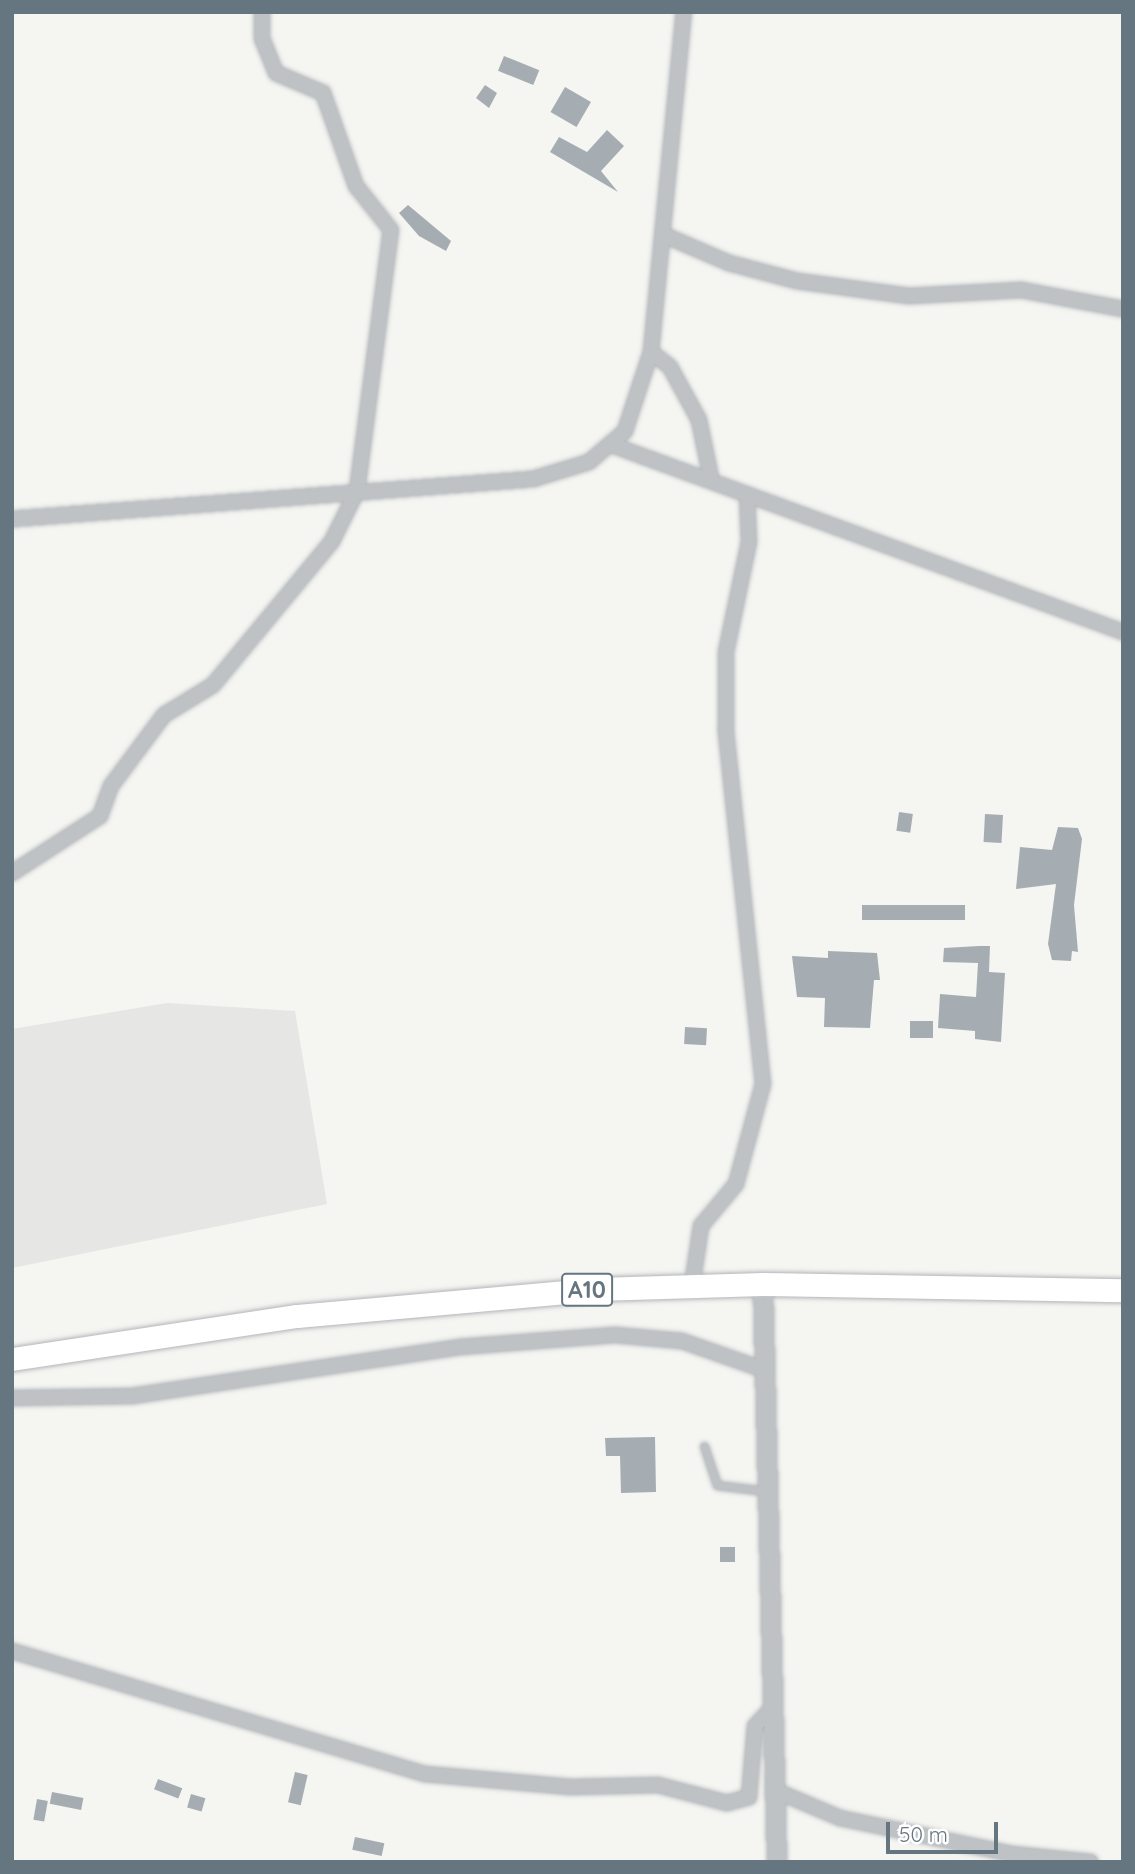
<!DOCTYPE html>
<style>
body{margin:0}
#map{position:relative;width:1135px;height:1874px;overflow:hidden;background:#f5f5f2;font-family:Quicksand,sans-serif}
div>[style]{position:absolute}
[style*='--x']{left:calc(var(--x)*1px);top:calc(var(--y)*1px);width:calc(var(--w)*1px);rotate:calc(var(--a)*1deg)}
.built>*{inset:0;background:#e6e6e5}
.building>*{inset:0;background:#a6adb2;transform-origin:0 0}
.roads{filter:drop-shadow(0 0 2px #b2b6b9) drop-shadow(0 0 2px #b2b6b9)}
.service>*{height:7px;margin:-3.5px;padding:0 3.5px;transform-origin:3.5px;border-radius:3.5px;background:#bec2c5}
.minor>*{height:14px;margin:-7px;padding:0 7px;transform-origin:7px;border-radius:7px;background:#bec2c5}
.tertiary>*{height:18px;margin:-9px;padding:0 9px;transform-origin:9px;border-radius:9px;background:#bec2c5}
.primary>*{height:23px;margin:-11.5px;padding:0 11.5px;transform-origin:11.5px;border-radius:11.5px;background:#fff}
span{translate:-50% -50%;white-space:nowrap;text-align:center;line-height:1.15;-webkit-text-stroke:7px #fff;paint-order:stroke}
.shield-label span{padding:2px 5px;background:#fff;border:2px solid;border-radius:5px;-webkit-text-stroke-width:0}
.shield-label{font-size:23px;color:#667681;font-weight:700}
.frame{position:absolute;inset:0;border:14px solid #667681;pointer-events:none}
.scale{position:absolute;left:886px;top:1822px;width:112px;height:32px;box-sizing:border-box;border:4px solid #667681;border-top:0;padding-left:9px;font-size:21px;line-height:24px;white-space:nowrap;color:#667681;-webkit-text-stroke:5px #fff;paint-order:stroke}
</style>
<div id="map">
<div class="built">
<div style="clip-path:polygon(167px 1003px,295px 1011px,327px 1204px,12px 1268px,12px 1029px)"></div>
</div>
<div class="building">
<div style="left:504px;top:56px;width:38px;height:16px;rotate:22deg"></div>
<div style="clip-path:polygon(485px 85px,497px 93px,489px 108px,476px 98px)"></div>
<div style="left:565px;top:87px;width:30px;height:29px;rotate:30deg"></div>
<div style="clip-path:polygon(607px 130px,624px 146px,601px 171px,618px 192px,550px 152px,559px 137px,587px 152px)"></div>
<div style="clip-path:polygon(408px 205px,451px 241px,446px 251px,419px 236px,399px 213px)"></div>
<div style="left:899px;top:812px;width:14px;height:19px;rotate:8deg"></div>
<div style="left:985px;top:814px;width:18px;height:28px;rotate:3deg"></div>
<div style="clip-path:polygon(1058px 827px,1078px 828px,1082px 839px,1074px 905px,1078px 952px,1072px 951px,1071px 961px,1052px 960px,1048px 944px,1056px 884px,1016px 889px,1020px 847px,1052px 850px)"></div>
<div style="left:862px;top:905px;width:103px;height:15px"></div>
<div style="clip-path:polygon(979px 946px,990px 946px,989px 972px,1005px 973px,1001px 1042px,975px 1039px,975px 1031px,938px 1028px,940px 994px,976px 997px,978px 963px,943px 962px,944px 948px)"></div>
<div style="clip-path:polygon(828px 951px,877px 953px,880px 980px,874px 980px,870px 1028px,824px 1027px,825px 998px,797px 997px,792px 956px,828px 958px)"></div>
<div style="left:910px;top:1021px;width:23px;height:17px"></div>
<div style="left:685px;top:1027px;width:22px;height:17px;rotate:3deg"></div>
<div style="clip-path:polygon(655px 1437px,656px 1492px,621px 1493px,620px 1456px,606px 1456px,605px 1438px)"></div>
<div style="left:720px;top:1547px;width:15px;height:15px"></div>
<div style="left:295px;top:1772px;width:13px;height:31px;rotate:13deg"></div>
<div style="left:158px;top:1779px;width:26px;height:11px;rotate:21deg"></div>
<div style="left:52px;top:1792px;width:32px;height:12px;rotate:11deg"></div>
<div style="left:191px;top:1794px;width:15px;height:14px;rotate:16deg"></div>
<div style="left:37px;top:1799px;width:11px;height:21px;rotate:10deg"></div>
<div style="left:355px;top:1837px;width:30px;height:13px;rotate:12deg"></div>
</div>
<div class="roads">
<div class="service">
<div style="--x:704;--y:1446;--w:41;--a:71.6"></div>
<div style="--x:717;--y:1485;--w:49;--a:7"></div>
</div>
<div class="minor">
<div style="--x:664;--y:235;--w:71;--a:23.3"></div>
<div style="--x:729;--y:263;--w:70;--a:14.8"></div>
<div style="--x:797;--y:281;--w:113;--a:7.6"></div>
<div style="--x:909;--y:296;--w:112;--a:-3.1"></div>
<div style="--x:1021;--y:290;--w:104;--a:10.6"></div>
<div style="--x:651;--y:352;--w:24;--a:38"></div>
<div style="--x:670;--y:367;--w:60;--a:61.3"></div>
<div style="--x:699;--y:420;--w:59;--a:78.3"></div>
<div style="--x:612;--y:445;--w:544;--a:20.1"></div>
<div style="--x:12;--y:519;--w:523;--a:-4.39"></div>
<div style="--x:533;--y:479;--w:59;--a:-16.9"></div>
<div style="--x:589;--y:462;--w:48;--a:-40.7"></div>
<div style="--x:625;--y:431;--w:83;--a:-71.8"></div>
<div style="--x:651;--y:352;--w:342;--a:-84.5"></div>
<div style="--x:12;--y:873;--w:105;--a:-32.9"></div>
<div style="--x:100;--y:816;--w:32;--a:-70"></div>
<div style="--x:111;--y:786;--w:89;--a:-53.3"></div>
<div style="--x:164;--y:715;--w:57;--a:-31.5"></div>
<div style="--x:213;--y:685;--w:187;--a:-50.4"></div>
<div style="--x:332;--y:541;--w:56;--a:-63.4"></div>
<div style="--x:357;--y:491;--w:263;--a:-82.6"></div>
<div style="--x:391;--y:230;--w:56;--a:-128.5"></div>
<div style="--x:356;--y:186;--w:99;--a:-109.5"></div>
<div style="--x:323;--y:93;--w:51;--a:-156.9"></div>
<div style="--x:276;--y:73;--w:37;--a:-112"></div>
<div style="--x:262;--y:39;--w:27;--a:-90"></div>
<div style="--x:692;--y:1286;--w:61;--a:-81.5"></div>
<div style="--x:701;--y:1226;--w:55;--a:-50.2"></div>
<div style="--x:736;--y:1184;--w:104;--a:-74.9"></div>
<div style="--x:763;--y:1084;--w:357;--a:-96"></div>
<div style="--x:726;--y:729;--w:77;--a:-90"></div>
<div style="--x:726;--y:652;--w:112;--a:-78.2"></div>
<div style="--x:749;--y:542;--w:47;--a:-92.4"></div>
<div style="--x:12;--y:1398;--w:120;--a:-1"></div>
<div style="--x:132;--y:1396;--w:331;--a:-8.5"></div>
<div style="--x:459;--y:1347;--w:156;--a:-4.4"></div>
<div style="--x:615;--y:1335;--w:67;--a:5.1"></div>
<div style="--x:682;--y:1341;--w:88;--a:19.3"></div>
<div style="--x:12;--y:1651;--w:431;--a:16.6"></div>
<div style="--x:425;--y:1774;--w:146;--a:5.1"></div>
<div style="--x:570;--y:1787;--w:88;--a:-1.3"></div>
<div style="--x:658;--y:1785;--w:71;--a:14.6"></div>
<div style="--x:727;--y:1803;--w:23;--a:-15"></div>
<div style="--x:749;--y:1797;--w:71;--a:-85.2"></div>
<div style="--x:755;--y:1726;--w:23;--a:-47"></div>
<div style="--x:774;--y:1790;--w:72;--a:23"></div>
<div style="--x:840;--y:1818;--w:176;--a:11.8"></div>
<div style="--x:1012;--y:1854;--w:79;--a:5.8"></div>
</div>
<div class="tertiary">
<div style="--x:763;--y:1284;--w:578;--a:88.61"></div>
</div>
<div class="primary">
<div style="--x:12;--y:1359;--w:288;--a:-8.6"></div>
<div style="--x:297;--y:1316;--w:301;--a:-5.1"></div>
<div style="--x:597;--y:1289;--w:166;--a:-1.7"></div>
<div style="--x:763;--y:1284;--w:360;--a:1"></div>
</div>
</div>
<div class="shield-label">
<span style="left:587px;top:1290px">A10</span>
</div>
<div class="frame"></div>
<div class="scale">50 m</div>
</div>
